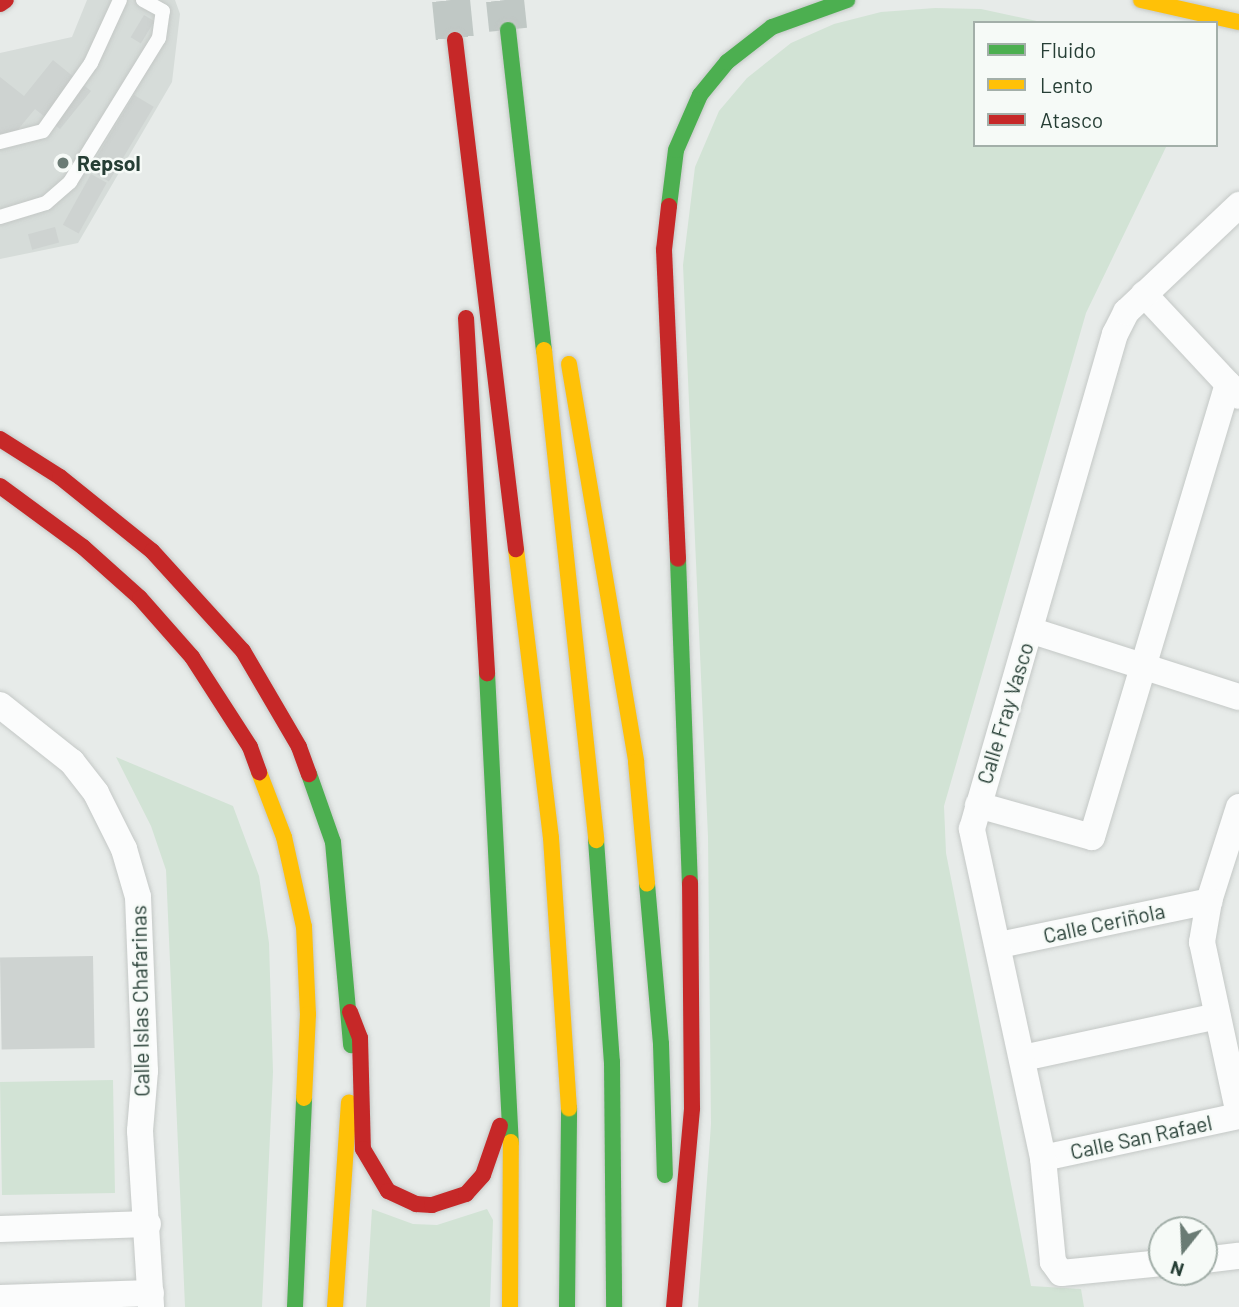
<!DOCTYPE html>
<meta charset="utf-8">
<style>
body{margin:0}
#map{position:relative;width:1239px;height:1307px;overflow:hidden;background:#e7ebe9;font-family:Barlow,sans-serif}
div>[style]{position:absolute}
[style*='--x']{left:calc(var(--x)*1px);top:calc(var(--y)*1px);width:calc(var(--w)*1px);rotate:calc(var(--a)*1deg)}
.built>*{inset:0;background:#d6dcd9}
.green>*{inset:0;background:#d2e3d5;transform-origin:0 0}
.building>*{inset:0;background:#ced3d1;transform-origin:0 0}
.highway-tunnel>*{height:38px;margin-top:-19px;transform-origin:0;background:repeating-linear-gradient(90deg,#c0c8c5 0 38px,transparent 0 57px)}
.roads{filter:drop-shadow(0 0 2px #c4c8c6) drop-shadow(0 0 2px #c4c8c6)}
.lane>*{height:14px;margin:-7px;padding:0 7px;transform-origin:7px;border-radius:7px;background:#fbfcfc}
.street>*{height:26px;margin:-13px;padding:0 13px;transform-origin:13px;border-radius:13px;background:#fbfcfc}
.fast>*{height:16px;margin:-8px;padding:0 8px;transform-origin:8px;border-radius:8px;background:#4caf50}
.slow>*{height:16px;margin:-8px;padding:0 8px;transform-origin:8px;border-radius:8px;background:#ffc107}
.jam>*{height:16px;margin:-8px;padding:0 8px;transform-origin:8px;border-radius:8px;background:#c62828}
.dots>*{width:19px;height:19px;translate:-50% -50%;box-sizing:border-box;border:4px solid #f6faf7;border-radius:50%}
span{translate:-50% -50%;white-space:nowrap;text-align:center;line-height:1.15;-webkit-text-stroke:5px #f6faf7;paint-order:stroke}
.poi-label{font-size:21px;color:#263e35;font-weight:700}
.left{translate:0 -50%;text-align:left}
.street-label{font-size:21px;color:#263e35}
.legend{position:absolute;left:973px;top:21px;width:245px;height:126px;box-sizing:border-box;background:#f6faf7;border:2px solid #a3afa9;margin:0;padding:9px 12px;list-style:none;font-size:21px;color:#263e35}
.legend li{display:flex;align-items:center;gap:14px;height:35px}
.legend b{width:35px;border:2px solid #a3afa9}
.north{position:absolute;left:1148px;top:1216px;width:70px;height:70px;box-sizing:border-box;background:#f6faf7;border:2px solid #a3afa9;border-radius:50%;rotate:198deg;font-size:19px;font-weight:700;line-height:28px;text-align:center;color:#263e35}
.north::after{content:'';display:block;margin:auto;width:24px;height:32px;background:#6a7b74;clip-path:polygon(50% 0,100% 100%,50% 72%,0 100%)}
</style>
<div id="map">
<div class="built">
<div style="clip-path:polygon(87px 0,175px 0,180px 14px,172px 82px,78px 243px,0 259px,0 53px,72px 37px)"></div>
</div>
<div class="green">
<div style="clip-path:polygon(935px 8px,981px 9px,1046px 23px,975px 23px,975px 145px,1167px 145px,1086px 313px,944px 806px,946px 853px,1031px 1286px,1081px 1289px,1084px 1307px,698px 1307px,711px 1124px,708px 837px,683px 265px,695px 167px,719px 111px,747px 78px,791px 43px,834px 24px,881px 12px)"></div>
<div style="clip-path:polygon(116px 757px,233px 806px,259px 876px,269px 943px,273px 1072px,262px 1307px,185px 1307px,166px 870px,151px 826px)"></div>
<div style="left:113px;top:1080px;width:113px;height:113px;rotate:89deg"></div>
<div style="clip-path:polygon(372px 1209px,413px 1224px,437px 1225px,487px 1209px,493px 1220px,490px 1307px,366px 1307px)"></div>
</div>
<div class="building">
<div style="left:144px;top:15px;width:12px;height:26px;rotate:31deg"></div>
<div style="clip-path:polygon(53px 60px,91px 91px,60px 129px,35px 109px,5px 145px,0 141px,0 77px,24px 96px)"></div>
<div style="left:134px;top:95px;width:23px;height:87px;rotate:31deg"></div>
<div style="left:91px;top:174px;width:18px;height:58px;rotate:29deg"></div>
<div style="left:55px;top:227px;width:16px;height:28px;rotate:75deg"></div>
<div style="left:93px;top:956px;width:92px;height:93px;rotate:89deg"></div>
</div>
<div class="highway-tunnel">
<div style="--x:451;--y:0;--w:40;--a:84.3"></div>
<div style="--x:505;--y:0;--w:30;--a:84"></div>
</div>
<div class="roads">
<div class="lane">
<div style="--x:0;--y:142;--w:44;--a:-14.3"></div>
<div style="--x:43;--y:131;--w:83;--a:-54.8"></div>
<div style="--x:91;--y:63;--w:69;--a:-65.3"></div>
<div style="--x:0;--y:217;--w:48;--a:-16.9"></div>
<div style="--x:46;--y:203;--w:32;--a:-41"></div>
<div style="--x:70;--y:182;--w:169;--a:-58.3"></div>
<div style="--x:159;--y:38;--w:27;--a:-82"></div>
<div style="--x:163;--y:11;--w:23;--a:-151"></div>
</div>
<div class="street">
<div style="--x:1144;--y:294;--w:139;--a:47"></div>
<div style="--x:1030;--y:630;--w:219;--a:17.8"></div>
<div style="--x:0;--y:705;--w:92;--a:38.4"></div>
<div style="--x:72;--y:762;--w:39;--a:52"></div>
<div style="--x:96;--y:793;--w:63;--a:63.4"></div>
<div style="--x:124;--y:849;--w:50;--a:73.7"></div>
<div style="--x:138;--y:897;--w:174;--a:87.7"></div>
<div style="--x:145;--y:1071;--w:60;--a:94.8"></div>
<div style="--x:140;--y:1131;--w:176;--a:86.4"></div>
<div style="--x:978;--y:805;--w:118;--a:15.7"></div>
<div style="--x:1092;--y:837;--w:473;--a:-73.3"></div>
<div style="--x:1239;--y:807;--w:99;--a:107.7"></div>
<div style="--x:1209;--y:901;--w:42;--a:99.7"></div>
<div style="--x:1202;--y:942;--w:176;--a:77.9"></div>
<div style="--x:999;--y:945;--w:215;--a:-11.8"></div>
<div style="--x:1023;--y:1058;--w:199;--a:-12.2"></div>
<div style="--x:1043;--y:1158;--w:200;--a:-12.1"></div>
<div style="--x:0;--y:1229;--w:148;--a:-1.9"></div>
<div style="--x:1204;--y:1260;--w:35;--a:-7"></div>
<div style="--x:1162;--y:1263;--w:101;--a:174.3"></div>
<div style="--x:1061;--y:1273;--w:14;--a:-126"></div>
<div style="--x:1053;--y:1262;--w:104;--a:-95.5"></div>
<div style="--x:1043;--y:1158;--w:337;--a:-102.2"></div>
<div style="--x:972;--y:829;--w:515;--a:-73.89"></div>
<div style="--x:1115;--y:334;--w:25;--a:-63"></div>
<div style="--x:1126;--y:312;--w:156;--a:-43.4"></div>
<div style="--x:0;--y:1298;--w:151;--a:-1.9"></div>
</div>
<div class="fast">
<div style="--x:508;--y:30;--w:322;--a:83.6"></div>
<div style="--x:669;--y:206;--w:56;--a:-82.9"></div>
<div style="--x:676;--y:150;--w:60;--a:-66.4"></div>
<div style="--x:700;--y:95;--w:43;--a:-50.7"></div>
<div style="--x:727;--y:62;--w:57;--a:-37.9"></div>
<div style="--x:772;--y:27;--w:80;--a:-19.8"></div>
<div style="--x:678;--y:559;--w:324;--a:87.9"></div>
<div style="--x:487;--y:673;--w:470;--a:87.1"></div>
<div style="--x:309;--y:774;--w:72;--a:70.6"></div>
<div style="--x:333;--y:842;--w:204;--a:84.9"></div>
<div style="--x:596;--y:840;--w:223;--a:85.9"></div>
<div style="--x:612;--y:1062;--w:245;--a:89.5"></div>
<div style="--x:647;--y:884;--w:161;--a:85"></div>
<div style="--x:661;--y:1044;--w:131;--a:88.3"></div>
<div style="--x:295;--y:1307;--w:209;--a:-87.5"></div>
<div style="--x:567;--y:1307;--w:199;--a:-89.4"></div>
</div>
<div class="slow">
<div style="--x:1141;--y:0;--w:100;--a:12.7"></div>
<div style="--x:544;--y:350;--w:493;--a:83.9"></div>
<div style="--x:569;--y:364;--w:404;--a:80.4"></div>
<div style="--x:636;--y:762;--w:122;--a:84.8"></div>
<div style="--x:516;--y:549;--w:291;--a:83.1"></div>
<div style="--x:551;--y:838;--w:271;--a:86.2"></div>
<div style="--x:259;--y:772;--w:70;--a:69"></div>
<div style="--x:284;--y:837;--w:92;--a:77.5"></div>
<div style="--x:304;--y:927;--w:87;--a:87.4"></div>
<div style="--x:308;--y:1014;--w:84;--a:92.7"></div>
<div style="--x:335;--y:1307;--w:205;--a:-86.1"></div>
<div style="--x:510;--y:1307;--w:165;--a:-89.7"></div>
</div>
<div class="jam">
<div style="--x:0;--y:4;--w:7;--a:-34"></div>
<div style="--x:455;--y:40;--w:513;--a:83.17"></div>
<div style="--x:669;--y:206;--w:44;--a:96.5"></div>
<div style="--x:664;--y:250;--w:309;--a:87.4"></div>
<div style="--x:466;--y:318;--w:356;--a:86.6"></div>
<div style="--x:0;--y:439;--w:71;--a:32.3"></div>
<div style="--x:60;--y:477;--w:118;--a:38.8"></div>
<div style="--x:152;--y:551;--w:135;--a:47.7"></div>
<div style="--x:243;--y:651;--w:111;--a:59.7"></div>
<div style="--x:299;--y:747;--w:29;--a:70"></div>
<div style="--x:0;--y:486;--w:103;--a:36.3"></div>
<div style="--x:83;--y:547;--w:76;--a:41.8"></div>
<div style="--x:140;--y:598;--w:79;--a:48.6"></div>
<div style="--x:192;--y:657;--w:107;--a:57.2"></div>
<div style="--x:250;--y:747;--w:27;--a:70"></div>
<div style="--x:350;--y:1012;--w:28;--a:69"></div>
<div style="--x:360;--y:1038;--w:111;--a:88.5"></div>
<div style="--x:363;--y:1149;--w:49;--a:59.2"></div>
<div style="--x:388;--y:1191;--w:31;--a:25"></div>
<div style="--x:416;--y:1204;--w:16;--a:4"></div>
<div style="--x:432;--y:1205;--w:36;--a:-18"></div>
<div style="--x:466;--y:1194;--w:25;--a:-48"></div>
<div style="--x:483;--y:1175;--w:52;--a:-70.9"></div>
<div style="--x:674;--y:1307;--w:200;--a:-84.8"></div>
<div style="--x:692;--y:1108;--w:225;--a:-90.5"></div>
</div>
</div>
<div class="dots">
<div style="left:63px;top:163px;background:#6a7b74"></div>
</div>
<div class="poi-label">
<span class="left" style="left:77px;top:163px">Repsol</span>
</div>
<div class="street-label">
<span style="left:1005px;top:713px;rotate:-73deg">Calle Fray Vasco</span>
<span style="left:1104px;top:923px;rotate:-12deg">Calle Ceriñola</span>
<span style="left:140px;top:1001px;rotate:-91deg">Calle Islas Chafarinas</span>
<span style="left:1141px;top:1137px;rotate:-12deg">Calle San Rafael</span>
</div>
<ul class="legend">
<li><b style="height:9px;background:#4caf50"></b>Fluido</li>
<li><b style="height:9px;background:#ffc107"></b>Lento</li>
<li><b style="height:9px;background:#c62828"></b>Atasco</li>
</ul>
<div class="north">N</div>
</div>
